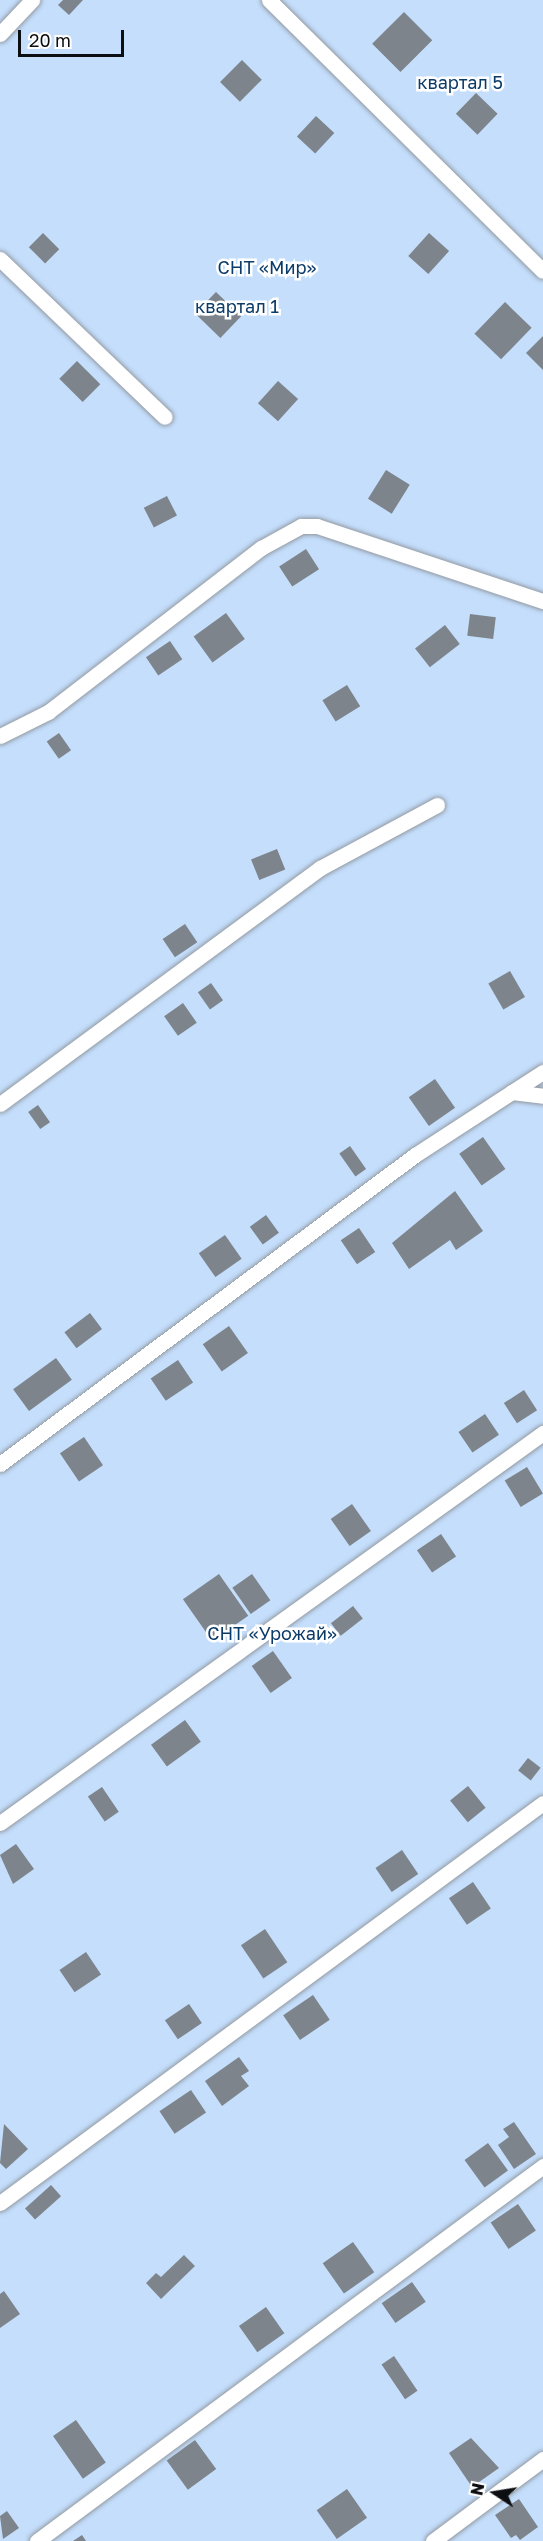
<!DOCTYPE html>
<meta charset="utf-8">
<style>
body{margin:0}
#map{position:relative;width:543px;height:2541px;overflow:hidden;background:#f5faff;font-family:"Golos Text",sans-serif}
div>[style]{position:absolute}
[style*='--x']{left:calc(var(--x)*1px);top:calc(var(--y)*1px);width:calc(var(--w)*1px);rotate:calc(var(--a)*1deg)}
.green>*{inset:0;background:#c4defc;transform-origin:0 0}
.building>*{inset:0;background:#7d848b;transform-origin:0 0}
.roads{filter:drop-shadow(0 0 2px #939aa2) drop-shadow(0 0 2px #939aa2)}
.lane>*{height:15px;margin:-7.5px;padding:0 7.5px;transform-origin:7.5px;border-radius:7.5px;background:#fff}
span{translate:-50% -50%;white-space:nowrap;text-align:center;line-height:1.15;-webkit-text-stroke:5px #fff;paint-order:stroke}
.park-label{font-size:18px;color:#0b3b68}
.north{position:absolute;left:465px;top:2463px;width:60px;height:60px;-webkit-text-stroke:4px #fff;paint-order:stroke;rotate:282deg;font-size:16px;font-weight:700;line-height:24px;text-align:center;color:#0c0e11}
.north::after{content:'';display:block;margin:auto;width:21px;height:27px;background:#0c0e11;clip-path:polygon(50% 0,100% 100%,50% 72%,0 100%)}
.scale{position:absolute;left:18px;top:30px;width:106px;height:27px;box-sizing:border-box;border:3px solid #0c0e11;border-top:0;padding-left:8px;font-size:18px;line-height:21px;white-space:nowrap;color:#0c0e11;-webkit-text-stroke:4px #fff;paint-order:stroke}
</style>
<div id="map">
<div class="green">
<div style="left:0;top:0;width:543px;height:2541px"></div>
</div>
<div class="building">
<div style="clip-path:polygon(63px 0,83px 0,69px 15px,58px 5px)"></div>
<div style="left:404px;top:12px;width:40px;height:45px;rotate:45deg"></div>
<div style="left:242px;top:60px;width:28px;height:31px;rotate:45deg"></div>
<div style="left:476px;top:93px;width:30px;height:29px;rotate:44deg"></div>
<div style="left:316px;top:116px;width:25px;height:28px;rotate:43deg"></div>
<div style="left:43px;top:233px;width:23px;height:20px;rotate:45deg"></div>
<div style="left:429px;top:233px;width:27px;height:31px;rotate:42deg"></div>
<div style="left:216px;top:292px;width:35px;height:30px;rotate:44deg"></div>
<div style="left:505px;top:302px;width:37px;height:44px;rotate:44deg"></div>
<div style="clip-path:polygon(543px 336px,543px 370px,526px 353px)"></div>
<div style="left:77px;top:361px;width:33px;height:25px;rotate:45deg"></div>
<div style="left:278px;top:381px;width:27px;height:30px;rotate:42deg"></div>
<div style="left:386px;top:470px;width:28px;height:34px;rotate:32deg"></div>
<div style="left:167px;top:496px;width:22px;height:26px;rotate:63deg"></div>
<div style="left:306px;top:549px;width:24px;height:32px;rotate:57deg"></div>
<div style="left:226px;top:613px;width:32px;height:40px;rotate:54deg"></div>
<div style="left:470px;top:614px;width:26px;height:22px;rotate:7deg"></div>
<div style="left:445px;top:625px;width:24px;height:38px;rotate:52deg"></div>
<div style="left:170px;top:641px;width:22px;height:29px;rotate:56deg"></div>
<div style="left:347px;top:685px;width:25px;height:29px;rotate:58deg"></div>
<div style="left:59px;top:733px;width:21px;height:15px;rotate:55deg"></div>
<div style="left:277px;top:849px;width:22px;height:28px;rotate:68deg"></div>
<div style="left:185px;top:924px;width:22px;height:27px;rotate:56deg"></div>
<div style="left:510px;top:971px;width:30px;height:25px;rotate:60deg"></div>
<div style="left:211px;top:983px;width:21px;height:16px;rotate:55deg"></div>
<div style="left:183px;top:1003px;width:24px;height:23px;rotate:55deg"></div>
<div style="left:435px;top:1079px;width:35px;height:32px;rotate:55deg"></div>
<div style="left:38px;top:1105px;width:21px;height:12px;rotate:55deg"></div>
<div style="left:483px;top:1137px;width:39px;height:29px;rotate:55deg"></div>
<div style="left:350px;top:1146px;width:28px;height:13px;rotate:55deg"></div>
<div style="clip-path:polygon(455px 1191px,483px 1231px,456px 1250px,450px 1240px,409px 1269px,392px 1243px)"></div>
<div style="left:266px;top:1215px;width:22px;height:20px;rotate:54deg"></div>
<div style="left:359px;top:1228px;width:29px;height:22px;rotate:56deg"></div>
<div style="left:225px;top:1235px;width:29px;height:32px;rotate:55deg"></div>
<div style="left:90px;top:1313px;width:20px;height:32px;rotate:53deg"></div>
<div style="left:229px;top:1326px;width:33px;height:32px;rotate:55deg"></div>
<div style="left:56px;top:1358px;width:27px;height:53px;rotate:54deg"></div>
<div style="left:178px;top:1360px;width:27px;height:33px;rotate:56deg"></div>
<div style="left:524px;top:1390px;width:24px;height:24px;rotate:57deg"></div>
<div style="left:485px;top:1414px;width:25px;height:32px;rotate:56deg"></div>
<div style="left:84px;top:1437px;width:34px;height:29px;rotate:56deg"></div>
<div style="left:527px;top:1467px;width:31px;height:26px;rotate:59deg"></div>
<div style="left:352px;top:1504px;width:33px;height:26px;rotate:55deg"></div>
<div style="left:441px;top:1534px;width:27px;height:29px;rotate:56deg"></div>
<div style="left:219px;top:1574px;width:51px;height:44px;rotate:55deg"></div>
<div style="left:252px;top:1574px;width:32px;height:24px;rotate:55deg"></div>
<div style="left:353px;top:1606px;width:16px;height:28px;rotate:52deg"></div>
<div style="left:273px;top:1651px;width:33px;height:26px;rotate:55deg"></div>
<div style="left:185px;top:1720px;width:27px;height:42px;rotate:54deg"></div>
<div style="left:528px;top:1758px;width:16px;height:16px;rotate:38deg"></div>
<div style="left:468px;top:1786px;width:28px;height:23px;rotate:51deg"></div>
<div style="left:102px;top:1787px;width:30px;height:17px;rotate:56deg"></div>
<div style="clip-path:polygon(16px 1844px,34px 1869px,13px 1884px,0 1855px)"></div>
<div style="left:402px;top:1850px;width:29px;height:32px;rotate:56deg"></div>
<div style="left:473px;top:1882px;width:32px;height:29px;rotate:56deg"></div>
<div style="left:265px;top:1929px;width:40px;height:29px;rotate:56deg"></div>
<div style="left:86px;top:1952px;width:27px;height:32px;rotate:56deg"></div>
<div style="left:313px;top:1995px;width:30px;height:36px;rotate:56deg"></div>
<div style="left:189px;top:2004px;width:23px;height:29px;rotate:56deg"></div>
<div style="clip-path:polygon(239px 2057px,249px 2071px,241px 2076px,249px 2086px,222px 2106px,205px 2081px)"></div>
<div style="left:191px;top:2090px;width:27px;height:38px;rotate:56deg"></div>
<div style="clip-path:polygon(514px 2122px,536px 2154px,514px 2169px,498px 2145px,509px 2137px,503px 2129px)"></div>
<div style="clip-path:polygon(4px 2124px,28px 2149px,6px 2169px,0 2163px)"></div>
<div style="left:488px;top:2143px;width:34px;height:29px;rotate:54deg"></div>
<div style="left:51px;top:2185px;width:15px;height:35px;rotate:48deg"></div>
<div style="left:518px;top:2204px;width:32px;height:33px;rotate:56deg"></div>
<div style="left:353px;top:2242px;width:37px;height:37px;rotate:55deg"></div>
<div style="clip-path:polygon(184px 2255px,195px 2266px,161px 2299px,146px 2283px,156px 2273px,161px 2277px)"></div>
<div style="left:412px;top:2282px;width:24px;height:37px;rotate:55deg"></div>
<div style="clip-path:polygon(4px 2291px,20px 2314px,0 2328px,0 2294px)"></div>
<div style="left:266px;top:2307px;width:32px;height:33px;rotate:55deg"></div>
<div style="left:394px;top:2356px;width:42px;height:15px;rotate:56deg"></div>
<div style="left:76px;top:2420px;width:52px;height:28px;rotate:55deg"></div>
<div style="clip-path:polygon(471px 2438px,499px 2468px,472px 2487px,449px 2453px)"></div>
<div style="left:195px;top:2440px;width:36px;height:35px;rotate:54deg"></div>
<div style="left:347px;top:2489px;width:35px;height:37px;rotate:55deg"></div>
<div style="clip-path:polygon(519px 2499px,538px 2527px,520px 2540px,516px 2535px,511px 2538px,495px 2515px)"></div>
<div style="clip-path:polygon(7px 2511px,19px 2528px,3px 2539px,0 2516px)"></div>
<div style="clip-path:polygon(82px 2535px,86px 2541px,73px 2541px)"></div>
</div>
<div class="roads">
<div class="lane">
<div style="--x:269;--y:0;--w:385;--a:44.7"></div>
<div style="--x:0;--y:34;--w:47;--a:-46.7"></div>
<div style="--x:0;--y:259;--w:228;--a:43.8"></div>
<div style="--x:0;--y:736;--w:54;--a:-26.6"></div>
<div style="--x:48;--y:712;--w:269;--a:-37.6"></div>
<div style="--x:261;--y:548;--w:46;--a:-28.8"></div>
<div style="--x:301;--y:526;--w:16;--a:0"></div>
<div style="--x:317;--y:526;--w:238;--a:18.4"></div>
<div style="--x:512;--y:1092;--w:37;--a:-33"></div>
<div style="--x:0;--y:1104;--w:398;--a:-36.4"></div>
<div style="--x:320;--y:868;--w:133;--a:-28.3"></div>
<div style="--x:0;--y:1464;--w:517;--a:-36.67"></div>
<div style="--x:415;--y:1155;--w:116;--a:-33"></div>
<div style="--x:512;--y:1092;--w:31;--a:7"></div>
<div style="--x:0;--y:1823;--w:669;--a:-35.69"></div>
<div style="--x:0;--y:2203;--w:674;--a:-36.38"></div>
<div style="--x:37;--y:2541;--w:630;--a:-36.54"></div>
<div style="--x:433;--y:2541;--w:137;--a:-36.7"></div>
</div>
</div>
<div class="park-label">
<span style="left:460px;top:82px">квартал 5</span>
<span style="left:267px;top:267px">СНТ «Мир»</span>
<span style="left:237px;top:306px">квартал 1</span>
<span style="left:272px;top:1633px">СНТ «Урожай»</span>
</div>
<div class="north">N</div>
<div class="scale">20 m</div>
</div>
